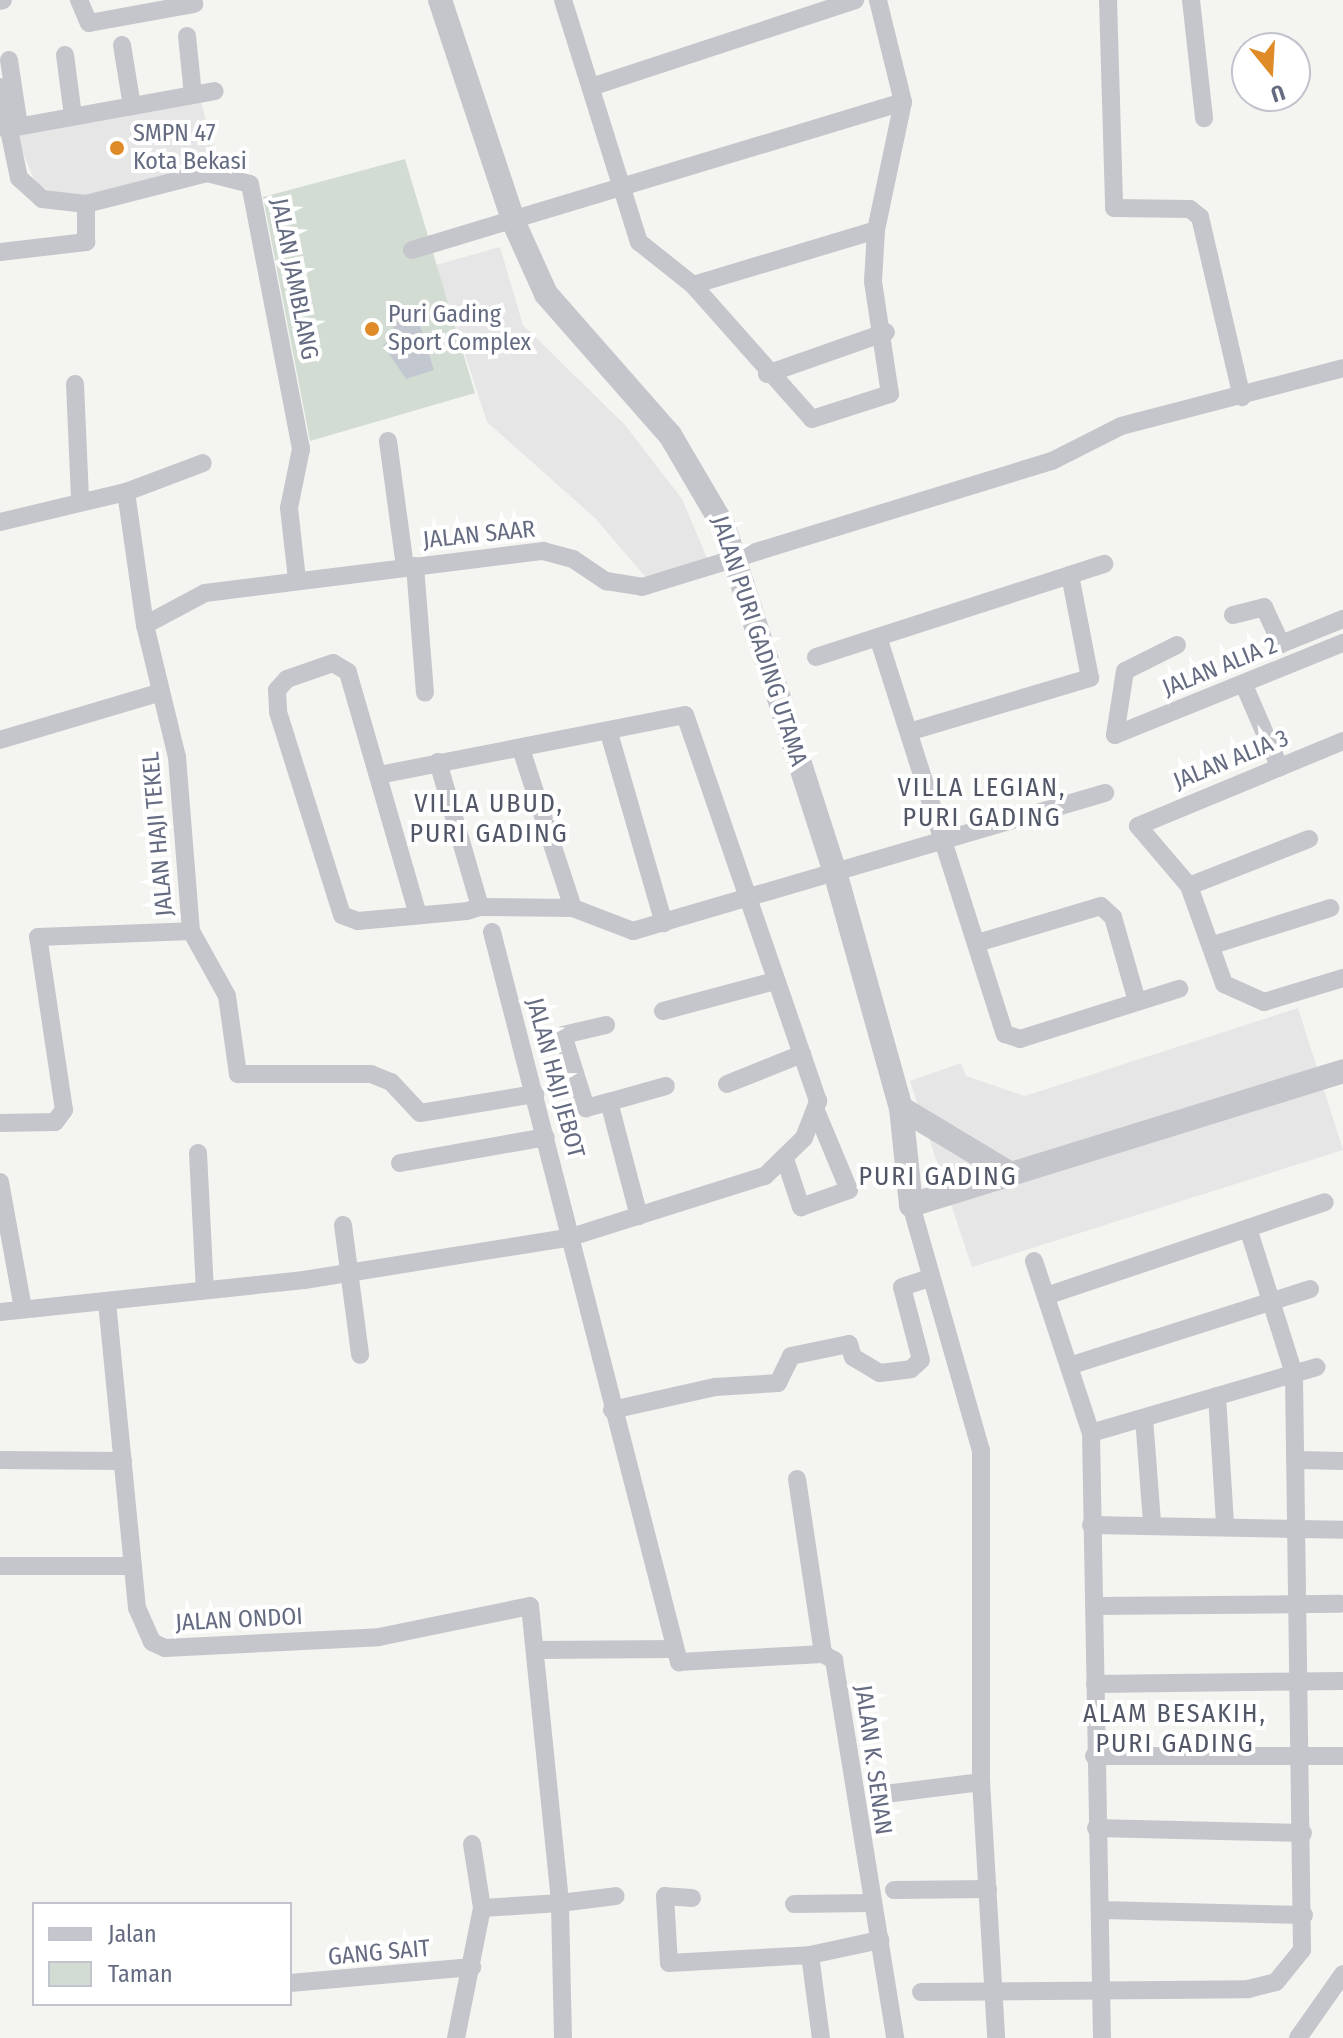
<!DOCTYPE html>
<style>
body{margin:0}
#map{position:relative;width:1343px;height:2038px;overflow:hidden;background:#f4f5f1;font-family:"Fira Sans Condensed",sans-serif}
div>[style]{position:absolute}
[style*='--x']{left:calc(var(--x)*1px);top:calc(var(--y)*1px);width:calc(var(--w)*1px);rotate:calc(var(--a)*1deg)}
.built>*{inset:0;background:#e5e6e5}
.green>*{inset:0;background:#d3dcd3}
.water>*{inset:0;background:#c3c8d0}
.minor>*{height:18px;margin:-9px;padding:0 9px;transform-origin:9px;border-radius:9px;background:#c5c6cb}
.tertiary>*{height:24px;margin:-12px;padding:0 12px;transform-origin:12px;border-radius:12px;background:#c5c6cb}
.dots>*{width:22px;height:22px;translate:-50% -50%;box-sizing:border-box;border:4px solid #fff;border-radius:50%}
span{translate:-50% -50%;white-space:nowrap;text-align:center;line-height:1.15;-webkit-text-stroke:8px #fff;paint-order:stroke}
.poi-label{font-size:24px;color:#656c82}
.left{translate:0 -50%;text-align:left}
.street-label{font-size:24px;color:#656c82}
.neighbourhood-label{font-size:26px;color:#525767;letter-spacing:2px}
.legend{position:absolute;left:32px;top:1902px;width:260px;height:104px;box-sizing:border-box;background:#fff;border:2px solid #c1c4cd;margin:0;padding:10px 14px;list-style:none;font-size:24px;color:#656c82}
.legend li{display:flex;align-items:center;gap:16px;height:40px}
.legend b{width:40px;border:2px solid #c1c4cd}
.north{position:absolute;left:1231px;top:32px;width:80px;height:80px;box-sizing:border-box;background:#fff;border:2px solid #c1c4cd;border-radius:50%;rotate:162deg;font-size:22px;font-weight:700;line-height:32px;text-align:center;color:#656c82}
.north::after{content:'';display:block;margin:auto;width:28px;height:36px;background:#df8c28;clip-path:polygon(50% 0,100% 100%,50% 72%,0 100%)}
</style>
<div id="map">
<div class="built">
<div style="clip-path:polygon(199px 96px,219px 165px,68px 202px,35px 182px,14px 131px)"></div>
<div style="clip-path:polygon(500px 247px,523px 325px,625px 425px,682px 499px,710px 565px,649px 581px,595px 518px,487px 422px,436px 265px)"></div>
<div style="clip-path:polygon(1298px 1008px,1343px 1150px,972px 1267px,910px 1081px,961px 1063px,966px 1076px,1025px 1096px)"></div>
</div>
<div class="green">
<div style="clip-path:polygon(405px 159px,475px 393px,310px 441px,263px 197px)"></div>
</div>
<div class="water">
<div style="clip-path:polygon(417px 316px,434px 370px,406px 379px,383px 345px,396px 335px,392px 324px)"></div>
</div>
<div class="minor">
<div style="--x:79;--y:0;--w:25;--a:67"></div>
<div style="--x:89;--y:23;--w:107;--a:-10.3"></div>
<div style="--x:563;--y:0;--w:254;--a:72.6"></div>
<div style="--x:639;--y:242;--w:69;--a:38.5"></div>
<div style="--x:693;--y:285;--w:179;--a:48.4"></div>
<div style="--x:812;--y:419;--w:82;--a:-17.8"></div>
<div style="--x:890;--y:394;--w:114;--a:-98.6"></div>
<div style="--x:873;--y:281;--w:51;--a:-86.6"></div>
<div style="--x:876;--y:230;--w:131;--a:-78.1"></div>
<div style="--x:903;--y:102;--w:105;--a:-103.8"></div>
<div style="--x:1108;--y:0;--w:208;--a:88.3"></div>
<div style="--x:1114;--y:208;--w:76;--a:0.8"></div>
<div style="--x:1190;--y:209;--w:13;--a:39"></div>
<div style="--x:1200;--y:217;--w:185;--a:76.9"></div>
<div style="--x:1191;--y:0;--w:119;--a:83.7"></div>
<div style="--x:0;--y:1;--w:3;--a:-18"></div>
<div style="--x:187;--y:36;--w:59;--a:84.2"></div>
<div style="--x:122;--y:45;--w:62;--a:80.7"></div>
<div style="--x:65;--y:55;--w:62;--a:82.5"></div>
<div style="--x:9;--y:60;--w:67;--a:81.4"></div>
<div style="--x:0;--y:87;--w:93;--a:78.2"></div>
<div style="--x:19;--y:178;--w:31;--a:42"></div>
<div style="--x:42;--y:199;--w:44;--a:6.5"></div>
<div style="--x:86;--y:204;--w:125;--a:-14.4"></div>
<div style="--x:207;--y:173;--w:44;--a:14.3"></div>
<div style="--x:250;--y:184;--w:270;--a:79.1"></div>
<div style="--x:301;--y:449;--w:60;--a:101.5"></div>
<div style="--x:289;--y:508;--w:71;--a:83.6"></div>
<div style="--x:591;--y:87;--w:278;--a:-18.2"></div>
<div style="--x:6;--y:129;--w:212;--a:-10.3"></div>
<div style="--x:412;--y:250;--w:513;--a:-16.77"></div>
<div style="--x:0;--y:252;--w:87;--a:-6.6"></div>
<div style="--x:86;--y:242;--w:38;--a:-90"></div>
<div style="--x:693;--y:285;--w:191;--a:-16.7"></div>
<div style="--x:767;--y:374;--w:126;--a:-19.4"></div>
<div style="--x:75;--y:384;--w:116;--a:87.5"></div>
<div style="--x:388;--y:441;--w:127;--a:82.3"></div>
<div style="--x:126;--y:492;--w:82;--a:-20.6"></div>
<div style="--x:0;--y:522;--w:130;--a:-13.4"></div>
<div style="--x:126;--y:492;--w:134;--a:81.9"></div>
<div style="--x:145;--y:625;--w:136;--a:76.4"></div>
<div style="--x:177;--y:757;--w:175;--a:85.4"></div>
<div style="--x:191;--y:931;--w:74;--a:61"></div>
<div style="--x:227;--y:996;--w:79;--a:82"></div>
<div style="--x:238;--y:1074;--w:133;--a:0"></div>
<div style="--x:371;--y:1074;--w:22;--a:22"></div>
<div style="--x:391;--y:1082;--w:42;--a:46.9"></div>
<div style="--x:420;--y:1113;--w:117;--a:-9.4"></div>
<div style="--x:415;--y:566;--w:127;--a:85.5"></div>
<div style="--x:1233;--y:615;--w:32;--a:-14"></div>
<div style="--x:1264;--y:607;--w:41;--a:65.3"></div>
<div style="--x:1281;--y:644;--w:67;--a:-22"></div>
<div style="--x:145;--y:625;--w:68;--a:-28.1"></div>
<div style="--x:205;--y:593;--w:341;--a:-7.1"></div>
<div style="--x:543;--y:551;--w:31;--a:15"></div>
<div style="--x:573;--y:559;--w:40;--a:34"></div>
<div style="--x:606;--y:581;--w:36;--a:9"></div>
<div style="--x:642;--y:587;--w:429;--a:-17.1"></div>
<div style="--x:1052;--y:461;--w:77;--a:-26.9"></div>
<div style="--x:1121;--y:426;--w:229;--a:-14.6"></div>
<div style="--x:878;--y:637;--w:417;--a:72.3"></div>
<div style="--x:1005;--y:1034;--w:16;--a:18"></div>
<div style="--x:1020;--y:1039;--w:167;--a:-17.5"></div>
<div style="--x:1177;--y:645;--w:58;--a:153.4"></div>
<div style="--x:1125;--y:671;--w:65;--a:98.9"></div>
<div style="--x:1115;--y:735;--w:246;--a:-22"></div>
<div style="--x:816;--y:657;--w:303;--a:-17.9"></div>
<div style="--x:1244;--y:685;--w:90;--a:66.6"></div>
<div style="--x:912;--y:731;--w:186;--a:-16.6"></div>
<div style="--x:1090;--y:678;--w:105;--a:-101"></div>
<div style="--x:609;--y:733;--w:198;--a:73.9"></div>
<div style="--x:0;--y:740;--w:168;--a:-16.6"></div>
<div style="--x:1343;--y:741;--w:222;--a:157.5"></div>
<div style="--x:1138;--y:826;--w:79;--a:49.6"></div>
<div style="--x:1189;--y:886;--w:104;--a:70.3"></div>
<div style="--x:1224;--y:984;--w:44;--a:24.2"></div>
<div style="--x:1264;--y:1002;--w:83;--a:-16.9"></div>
<div style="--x:522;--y:752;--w:164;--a:71.9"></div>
<div style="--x:438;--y:762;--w:151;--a:73.8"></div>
<div style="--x:480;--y:907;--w:93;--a:0.6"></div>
<div style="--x:573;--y:908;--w:64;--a:21"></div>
<div style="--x:633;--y:931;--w:492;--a:-16.3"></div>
<div style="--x:1189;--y:886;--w:129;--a:-21.4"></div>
<div style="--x:418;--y:915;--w:253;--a:-106.1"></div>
<div style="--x:348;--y:672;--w:17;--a:-149"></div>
<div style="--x:333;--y:663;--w:49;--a:160.8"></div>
<div style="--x:287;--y:679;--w:15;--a:132"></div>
<div style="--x:277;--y:690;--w:22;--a:87"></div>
<div style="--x:278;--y:712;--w:213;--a:72.5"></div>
<div style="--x:342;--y:915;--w:17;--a:21"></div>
<div style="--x:358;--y:921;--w:109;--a:-5.2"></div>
<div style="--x:467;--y:911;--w:14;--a:-17"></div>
<div style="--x:492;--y:932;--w:754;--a:75.63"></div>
<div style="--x:679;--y:1662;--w:144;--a:-3.2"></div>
<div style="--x:823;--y:1654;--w:13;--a:29"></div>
<div style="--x:834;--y:1660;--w:383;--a:80.8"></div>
<div style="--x:977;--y:943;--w:129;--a:-16.6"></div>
<div style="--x:1101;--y:906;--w:16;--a:43"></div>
<div style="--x:1113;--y:917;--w:87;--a:74.1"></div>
<div style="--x:1213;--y:945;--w:123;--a:-17.5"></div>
<div style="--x:663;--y:1011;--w:116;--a:-15"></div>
<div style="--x:606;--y:1025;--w:44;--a:166.9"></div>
<div style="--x:563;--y:1035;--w:77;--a:72.5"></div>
<div style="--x:586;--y:1108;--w:24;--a:-15"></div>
<div style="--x:609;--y:1102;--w:118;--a:75.3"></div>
<div style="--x:727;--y:1084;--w:81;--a:-21.8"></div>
<div style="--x:609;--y:1102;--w:59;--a:-15.7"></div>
<div style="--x:0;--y:1123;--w:55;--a:-1"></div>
<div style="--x:55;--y:1122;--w:15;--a:-53"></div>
<div style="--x:64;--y:1110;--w:175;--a:-98.5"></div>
<div style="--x:38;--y:937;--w:153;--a:-2.2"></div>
<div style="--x:198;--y:1153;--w:137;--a:87.1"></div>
<div style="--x:785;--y:1159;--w:51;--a:71.6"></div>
<div style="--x:801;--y:1207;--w:51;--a:-19.5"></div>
<div style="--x:849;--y:1190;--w:83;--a:-112.6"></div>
<div style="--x:400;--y:1163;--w:148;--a:-10.1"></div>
<div style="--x:0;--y:1182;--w:129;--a:79.7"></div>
<div style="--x:911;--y:1205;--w:255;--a:74.1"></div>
<div style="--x:981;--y:1450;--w:332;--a:90"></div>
<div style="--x:981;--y:1782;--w:256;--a:86.6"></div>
<div style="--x:343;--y:1225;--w:131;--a:82.5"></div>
<div style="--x:1034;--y:1261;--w:181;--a:71.7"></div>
<div style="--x:1091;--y:1433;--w:605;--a:88.96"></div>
<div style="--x:1046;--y:1296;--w:294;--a:-18.6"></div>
<div style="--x:107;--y:1302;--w:307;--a:84.4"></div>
<div style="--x:137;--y:1608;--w:37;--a:66"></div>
<div style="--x:152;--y:1642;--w:14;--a:25"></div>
<div style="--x:165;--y:1648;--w:214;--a:-2.9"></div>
<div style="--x:379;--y:1637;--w:154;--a:-11.6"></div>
<div style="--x:530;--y:1606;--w:299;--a:84.2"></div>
<div style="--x:560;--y:1903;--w:78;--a:176.3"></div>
<div style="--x:482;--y:1908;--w:133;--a:101.3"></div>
<div style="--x:0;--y:1312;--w:306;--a:-6"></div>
<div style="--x:304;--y:1280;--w:270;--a:-9.1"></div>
<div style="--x:571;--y:1237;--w:203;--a:-17.5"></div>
<div style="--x:765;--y:1176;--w:54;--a:-44.3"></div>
<div style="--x:804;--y:1138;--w:40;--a:-69"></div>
<div style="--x:818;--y:1101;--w:408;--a:-109"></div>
<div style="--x:685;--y:715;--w:313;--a:168.9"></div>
<div style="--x:1069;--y:1366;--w:253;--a:-17.7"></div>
<div style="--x:1217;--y:1396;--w:128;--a:86.4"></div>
<div style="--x:612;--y:1410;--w:106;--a:-12.6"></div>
<div style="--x:715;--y:1387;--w:63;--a:-3.6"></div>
<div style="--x:778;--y:1383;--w:30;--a:-64"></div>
<div style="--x:791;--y:1356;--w:59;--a:-11.7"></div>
<div style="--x:849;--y:1344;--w:14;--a:73"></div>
<div style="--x:853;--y:1357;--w:31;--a:31"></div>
<div style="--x:880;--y:1373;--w:31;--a:-7"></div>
<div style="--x:911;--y:1369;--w:13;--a:-42"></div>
<div style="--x:921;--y:1360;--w:75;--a:-104.6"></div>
<div style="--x:902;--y:1287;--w:28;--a:-18"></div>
<div style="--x:1144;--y:1418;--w:105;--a:85.6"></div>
<div style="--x:1091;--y:1433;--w:235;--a:-16.3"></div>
<div style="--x:0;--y:1460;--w:123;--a:0.5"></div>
<div style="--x:1298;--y:1460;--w:45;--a:1.3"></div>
<div style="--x:797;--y:1479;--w:177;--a:81.5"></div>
<div style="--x:1091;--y:1525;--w:252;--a:1.1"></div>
<div style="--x:0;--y:1566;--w:133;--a:0"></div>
<div style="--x:1095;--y:1606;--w:245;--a:-0.5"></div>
<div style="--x:535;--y:1650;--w:140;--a:-0.4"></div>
<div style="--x:1095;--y:1684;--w:248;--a:-0.7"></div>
<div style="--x:1094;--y:1756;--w:249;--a:0"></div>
<div style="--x:885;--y:1794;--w:97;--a:-7.1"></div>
<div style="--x:1096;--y:1828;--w:207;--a:1.4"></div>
<div style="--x:472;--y:1844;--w:65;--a:81.1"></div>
<div style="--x:894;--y:1890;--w:94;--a:-0.6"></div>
<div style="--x:692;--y:1898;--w:27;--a:-176"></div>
<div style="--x:665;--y:1896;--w:67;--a:86.6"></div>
<div style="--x:669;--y:1963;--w:141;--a:-3.2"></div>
<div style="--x:810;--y:1955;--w:84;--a:82.5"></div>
<div style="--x:794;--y:1904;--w:78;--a:-0.7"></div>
<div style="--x:1100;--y:1910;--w:204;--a:1.4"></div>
<div style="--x:810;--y:1955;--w:72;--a:-12.1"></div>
<div style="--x:290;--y:1983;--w:183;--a:-5"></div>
<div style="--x:921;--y:1992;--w:327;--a:-0.5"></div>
<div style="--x:1248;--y:1989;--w:29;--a:-14"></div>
<div style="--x:1276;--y:1982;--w:41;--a:-50.9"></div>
<div style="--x:1302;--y:1950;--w:576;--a:-90.8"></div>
<div style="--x:1294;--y:1374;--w:153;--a:-107.5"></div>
<div style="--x:563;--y:2038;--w:135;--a:-91.3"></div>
<div style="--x:560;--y:1903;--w:56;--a:-7.1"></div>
<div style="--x:1298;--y:2038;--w:78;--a:-54.9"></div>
</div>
<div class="tertiary">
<div style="--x:440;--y:0;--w:235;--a:71.6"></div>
<div style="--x:514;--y:223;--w:78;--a:65.7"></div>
<div style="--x:546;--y:294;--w:188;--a:48.7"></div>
<div style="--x:670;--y:435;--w:107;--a:59.6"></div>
<div style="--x:724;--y:527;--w:362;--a:72.2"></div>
<div style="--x:835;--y:872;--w:245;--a:74.4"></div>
<div style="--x:901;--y:1108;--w:98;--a:84.1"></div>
<div style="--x:911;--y:1205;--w:452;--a:-17.2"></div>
<div style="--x:901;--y:1108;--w:128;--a:31"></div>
</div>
<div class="dots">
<div style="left:117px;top:148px;background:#df8c28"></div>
<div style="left:372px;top:329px;background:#df8c28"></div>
</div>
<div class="poi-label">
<span class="left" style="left:133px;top:148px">SMPN 47<br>Kota Bekasi</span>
<span class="left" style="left:388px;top:329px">Puri Gading<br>Sport Complex</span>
</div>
<div class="street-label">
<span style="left:294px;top:279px;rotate:79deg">JALAN JAMBLANG</span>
<span style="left:479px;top:535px;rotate:-6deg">JALAN SAAR</span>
<span style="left:759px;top:641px;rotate:72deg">JALAN PURI GADING UTAMA</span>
<span style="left:1220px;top:667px;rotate:-22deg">JALAN ALIA 2</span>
<span style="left:1231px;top:760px;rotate:-22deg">JALAN ALIA 3</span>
<span style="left:158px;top:834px;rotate:-95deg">JALAN HAJI TEKEL</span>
<span style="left:555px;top:1078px;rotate:75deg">JALAN HAJI JEBOT</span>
<span style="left:239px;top:1620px;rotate:-3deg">JALAN ONDOI</span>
<span style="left:873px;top:1760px;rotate:82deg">JALAN K. SENAN</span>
<span style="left:379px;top:1953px;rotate:-5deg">GANG SAIT</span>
</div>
<div class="neighbourhood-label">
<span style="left:982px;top:803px">VILLA LEGIAN,<br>PURI GADING</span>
<span style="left:489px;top:819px">VILLA UBUD,<br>PURI GADING</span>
<span style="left:938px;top:1177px">PURI GADING</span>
<span style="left:1175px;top:1729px">ALAM BESAKIH,<br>PURI GADING</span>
</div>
<ul class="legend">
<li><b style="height:10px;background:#c5c6cb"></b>Jalan</li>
<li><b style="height:22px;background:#d3dcd3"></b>Taman</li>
</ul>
<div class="north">U</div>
</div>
